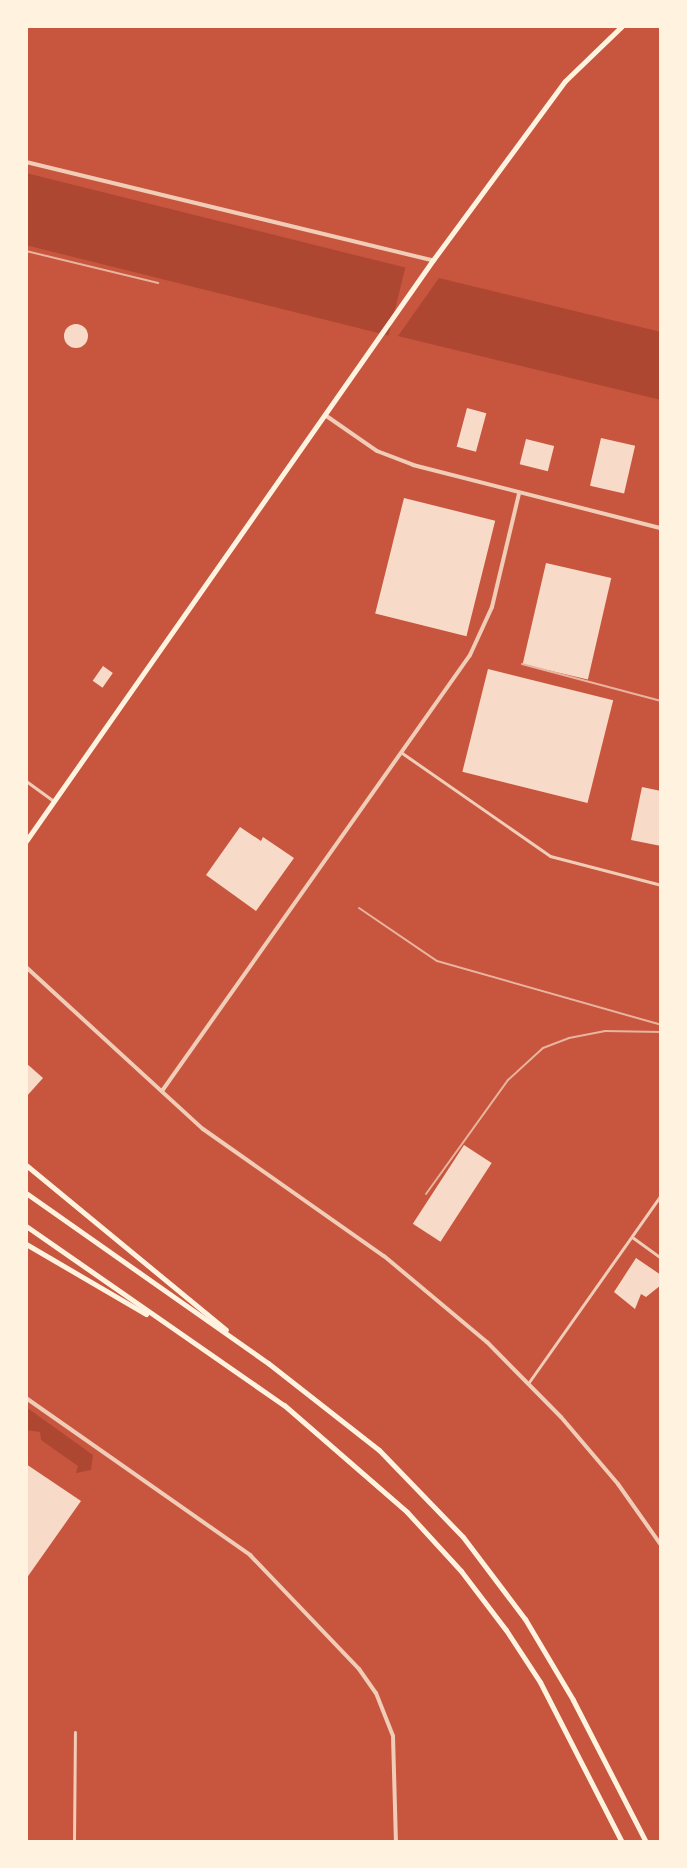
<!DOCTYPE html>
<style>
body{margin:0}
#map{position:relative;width:687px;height:1868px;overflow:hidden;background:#c8553d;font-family:Inter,sans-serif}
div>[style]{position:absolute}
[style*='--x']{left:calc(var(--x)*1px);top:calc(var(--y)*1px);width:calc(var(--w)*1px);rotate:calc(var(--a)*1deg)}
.green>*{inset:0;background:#ae4732;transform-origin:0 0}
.building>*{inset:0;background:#f7dbc8;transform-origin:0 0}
.round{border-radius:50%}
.minor>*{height:3px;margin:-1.5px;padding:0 1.5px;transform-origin:1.5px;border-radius:1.5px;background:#f1ccb7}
.tertiary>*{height:4px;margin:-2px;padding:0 2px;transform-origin:2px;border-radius:2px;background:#f1ccb7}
.primary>*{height:5px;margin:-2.5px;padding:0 2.5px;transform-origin:2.5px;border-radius:2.5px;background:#fff3e0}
.motorway>*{height:5px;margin:-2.5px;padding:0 2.5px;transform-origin:2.5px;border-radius:2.5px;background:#fff3e0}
.rail>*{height:2px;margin:-1px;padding:0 1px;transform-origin:1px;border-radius:1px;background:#e9b49f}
span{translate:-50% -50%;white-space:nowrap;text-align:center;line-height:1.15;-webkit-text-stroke:7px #fff3e0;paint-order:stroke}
.frame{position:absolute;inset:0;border:28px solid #fff3e0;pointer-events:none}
</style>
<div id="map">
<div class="green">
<div style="left:26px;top:173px;width:391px;height:70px;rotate:14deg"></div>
<div style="clip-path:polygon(439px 278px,661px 332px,661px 400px,398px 336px)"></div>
<div style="clip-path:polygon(26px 1407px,93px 1455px,91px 1470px,76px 1473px,78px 1466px,41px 1440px,40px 1432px,26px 1430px)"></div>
</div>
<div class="building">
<div class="round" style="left:64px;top:324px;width:24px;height:24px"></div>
<div style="left:467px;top:408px;width:20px;height:40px;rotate:15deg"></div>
<div style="left:601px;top:438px;width:35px;height:49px;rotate:13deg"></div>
<div style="left:526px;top:439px;width:29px;height:26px;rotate:14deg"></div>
<div style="left:404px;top:498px;width:94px;height:119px;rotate:14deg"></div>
<div style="left:546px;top:563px;width:67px;height:104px;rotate:13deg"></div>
<div style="left:103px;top:666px;width:12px;height:18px;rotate:35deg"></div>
<div style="left:488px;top:669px;width:129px;height:106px;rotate:14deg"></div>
<div style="clip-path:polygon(642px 787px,661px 791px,661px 846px,631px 840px)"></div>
<div style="clip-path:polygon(240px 827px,261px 841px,263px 837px,294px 858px,256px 911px,206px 875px)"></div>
<div style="clip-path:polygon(26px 1063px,43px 1078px,26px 1097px)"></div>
<div style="left:464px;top:1145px;width:33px;height:94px;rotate:33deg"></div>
<div style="clip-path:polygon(636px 1258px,661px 1275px,661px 1285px,646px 1297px,641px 1294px,635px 1309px,614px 1292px)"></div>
<div style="clip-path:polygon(26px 1464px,81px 1501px,26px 1579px)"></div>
</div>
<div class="minor">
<div style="--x:402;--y:753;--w:180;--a:34.8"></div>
<div style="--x:550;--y:856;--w:115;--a:14.6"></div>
<div style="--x:26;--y:781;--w:34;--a:36"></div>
<div style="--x:632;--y:1237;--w:36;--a:36"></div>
<div style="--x:529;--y:1382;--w:229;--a:-54.8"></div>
<div style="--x:74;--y:1842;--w:110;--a:-89.5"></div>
</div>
<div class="tertiary">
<div style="--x:26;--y:162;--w:418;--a:13.6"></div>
<div style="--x:325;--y:415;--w:63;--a:34.7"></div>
<div style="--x:377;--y:451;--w:39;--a:21"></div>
<div style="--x:413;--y:465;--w:256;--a:14.3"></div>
<div style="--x:26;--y:967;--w:240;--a:42.5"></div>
<div style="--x:203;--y:1129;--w:221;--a:35.1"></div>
<div style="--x:384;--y:1256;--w:134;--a:39.9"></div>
<div style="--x:487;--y:1342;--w:105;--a:45.4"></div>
<div style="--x:561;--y:1417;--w:88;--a:49.6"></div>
<div style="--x:618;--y:1484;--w:75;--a:54.8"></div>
<div style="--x:162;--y:1091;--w:534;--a:-54.76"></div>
<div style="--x:470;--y:655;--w:53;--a:-65.4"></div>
<div style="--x:492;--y:607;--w:116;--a:-76.6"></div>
<div style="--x:26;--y:1398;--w:274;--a:35"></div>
<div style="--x:250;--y:1555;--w:158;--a:46.3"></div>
<div style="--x:359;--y:1669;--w:29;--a:55"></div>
<div style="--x:376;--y:1693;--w:46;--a:68.4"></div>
<div style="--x:393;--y:1736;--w:106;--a:88.4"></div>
</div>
<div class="primary">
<div style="--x:26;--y:841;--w:709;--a:-54.99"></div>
<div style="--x:433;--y:260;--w:222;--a:-53.6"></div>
<div style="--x:565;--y:81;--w:79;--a:-44"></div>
</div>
<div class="motorway">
<div style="--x:26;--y:1165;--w:259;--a:39.5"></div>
<div style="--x:26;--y:1193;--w:296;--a:35.1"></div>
<div style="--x:268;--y:1363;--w:141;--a:38.1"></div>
<div style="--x:379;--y:1450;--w:121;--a:46"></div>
<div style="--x:463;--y:1537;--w:103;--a:52.9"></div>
<div style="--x:525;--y:1619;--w:94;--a:59.3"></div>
<div style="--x:573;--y:1700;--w:160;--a:62.8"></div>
<div style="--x:26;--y:1226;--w:314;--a:34.8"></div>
<div style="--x:284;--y:1405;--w:163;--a:41"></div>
<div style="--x:407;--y:1512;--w:80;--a:47.5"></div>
<div style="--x:461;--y:1571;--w:74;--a:52.7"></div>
<div style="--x:506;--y:1630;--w:62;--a:56.8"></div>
<div style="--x:540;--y:1682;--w:180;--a:62.9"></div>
<div style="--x:26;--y:1244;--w:139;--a:30.3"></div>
</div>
<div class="rail">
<div style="--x:26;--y:251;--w:136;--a:13.6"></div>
<div style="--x:522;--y:664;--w:144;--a:14.9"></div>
<div style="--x:359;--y:908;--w:94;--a:34.2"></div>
<div style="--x:437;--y:961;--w:233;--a:15.9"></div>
<div style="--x:426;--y:1194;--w:140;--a:-54.3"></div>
<div style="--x:508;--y:1080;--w:47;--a:-42.4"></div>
<div style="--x:543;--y:1048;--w:28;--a:-21"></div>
<div style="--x:569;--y:1038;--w:37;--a:-11"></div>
<div style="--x:605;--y:1031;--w:56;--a:1"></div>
</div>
<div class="frame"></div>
</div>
